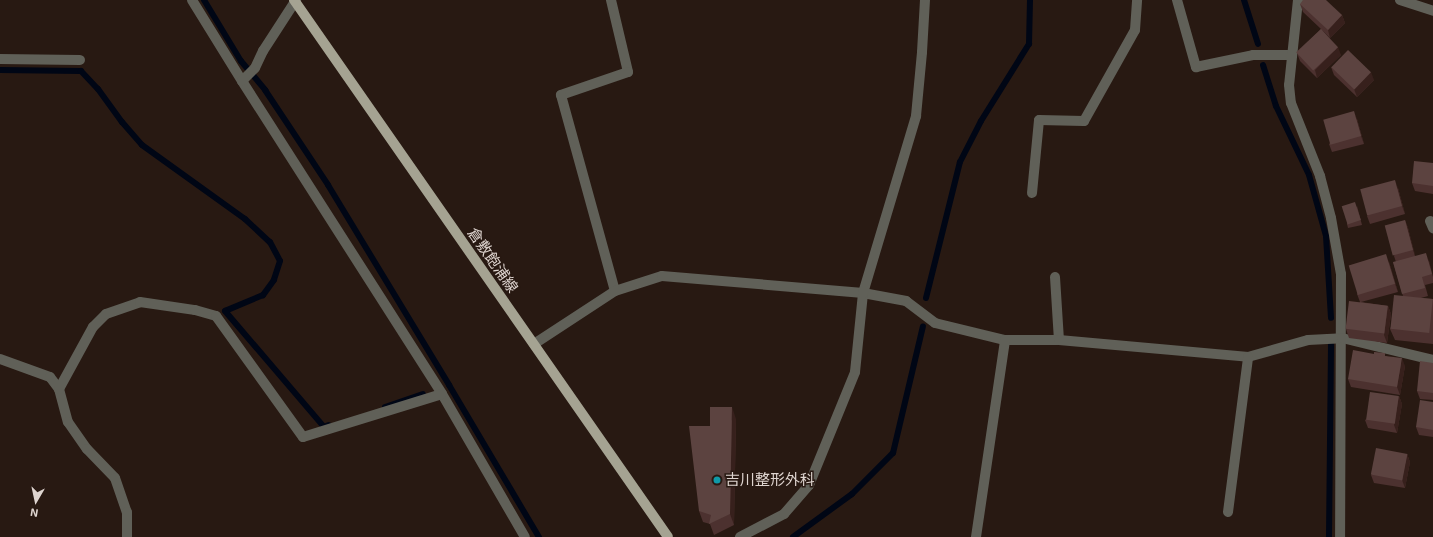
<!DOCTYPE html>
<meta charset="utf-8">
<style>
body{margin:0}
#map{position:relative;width:1433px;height:537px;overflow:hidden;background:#281912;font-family:"Exo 2","Noto Sans JP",sans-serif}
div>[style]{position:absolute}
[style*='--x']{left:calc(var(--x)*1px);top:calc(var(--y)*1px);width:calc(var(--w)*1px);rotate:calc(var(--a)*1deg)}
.stream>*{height:6px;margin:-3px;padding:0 3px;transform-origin:3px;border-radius:3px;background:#000615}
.minor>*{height:10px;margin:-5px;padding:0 5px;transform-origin:5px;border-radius:5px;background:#606058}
.primary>*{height:10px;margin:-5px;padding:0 5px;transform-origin:5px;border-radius:5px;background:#a5a392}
.wall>*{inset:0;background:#4c312f}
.shaded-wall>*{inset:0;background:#37201c}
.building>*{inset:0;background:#5c4340;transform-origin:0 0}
.dots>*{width:11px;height:11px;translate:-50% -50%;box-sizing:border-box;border:2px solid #281912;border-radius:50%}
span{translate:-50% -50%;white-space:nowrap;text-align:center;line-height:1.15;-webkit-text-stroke:3px #281912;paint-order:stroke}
.street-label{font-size:15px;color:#ded4cf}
.poi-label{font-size:15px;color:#ded4cf}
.left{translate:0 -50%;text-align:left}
.north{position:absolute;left:16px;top:481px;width:40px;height:40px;-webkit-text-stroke:3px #281912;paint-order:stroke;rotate:189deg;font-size:11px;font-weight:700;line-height:16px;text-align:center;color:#ded4cf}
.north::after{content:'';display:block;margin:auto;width:14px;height:18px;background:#ded4cf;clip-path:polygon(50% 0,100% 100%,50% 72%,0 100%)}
</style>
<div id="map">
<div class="stream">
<div style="--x:204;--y:0;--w:71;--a:58.8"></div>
<div style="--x:241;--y:61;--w:38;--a:50"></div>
<div style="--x:265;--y:90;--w:114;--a:56.4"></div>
<div style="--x:328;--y:185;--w:234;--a:58.8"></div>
<div style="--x:449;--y:385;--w:177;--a:59.4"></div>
<div style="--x:1244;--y:0;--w:46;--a:72.3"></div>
<div style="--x:1263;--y:65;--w:43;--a:72.4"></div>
<div style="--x:1276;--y:106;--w:76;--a:64.4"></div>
<div style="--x:1309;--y:175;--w:63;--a:74.4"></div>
<div style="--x:1326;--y:236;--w:82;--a:86.5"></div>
<div style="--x:0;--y:70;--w:81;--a:0.7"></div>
<div style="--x:81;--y:71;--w:25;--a:47"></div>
<div style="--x:98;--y:89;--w:41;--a:54"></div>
<div style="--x:122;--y:122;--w:30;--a:49"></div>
<div style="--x:142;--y:145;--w:127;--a:35.7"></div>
<div style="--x:245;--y:219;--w:34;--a:43"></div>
<div style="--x:270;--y:242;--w:21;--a:62"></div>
<div style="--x:280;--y:261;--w:20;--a:108"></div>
<div style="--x:274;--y:280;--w:19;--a:126"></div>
<div style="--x:263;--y:295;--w:41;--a:157.2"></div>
<div style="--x:225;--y:311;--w:153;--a:49.5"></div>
<div style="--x:324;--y:427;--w:5;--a:-22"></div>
<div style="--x:926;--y:298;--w:140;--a:-76"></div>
<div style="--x:960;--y:162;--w:46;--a:-62.9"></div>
<div style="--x:981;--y:121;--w:91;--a:-58.1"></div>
<div style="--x:1029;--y:44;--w:44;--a:-88.7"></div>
<div style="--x:385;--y:407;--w:40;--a:-18.9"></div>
<div style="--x:793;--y:537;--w:73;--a:-36.1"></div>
<div style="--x:852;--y:494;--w:58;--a:-45"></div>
<div style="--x:893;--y:453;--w:130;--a:-76.7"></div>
<div style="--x:1329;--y:537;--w:192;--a:-89.4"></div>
</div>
<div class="minor">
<div style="--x:192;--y:0;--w:95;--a:58.3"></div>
<div style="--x:242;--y:81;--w:371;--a:57.4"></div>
<div style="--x:442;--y:394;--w:165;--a:59.9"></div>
<div style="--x:611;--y:0;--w:74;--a:76.7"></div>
<div style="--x:628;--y:72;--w:71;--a:161.1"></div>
<div style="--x:561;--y:95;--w:203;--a:74.6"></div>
<div style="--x:1177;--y:0;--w:70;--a:74.2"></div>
<div style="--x:1196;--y:67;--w:58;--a:-11.9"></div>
<div style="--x:1253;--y:55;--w:39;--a:0"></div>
<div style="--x:1298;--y:0;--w:85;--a:96"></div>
<div style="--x:1289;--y:85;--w:18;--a:84"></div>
<div style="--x:1291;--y:103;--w:79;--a:68.3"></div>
<div style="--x:1320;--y:176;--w:43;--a:75.3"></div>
<div style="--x:1331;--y:218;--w:57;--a:79.9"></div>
<div style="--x:1341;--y:274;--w:263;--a:90.2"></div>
<div style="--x:1400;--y:0;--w:35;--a:18"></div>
<div style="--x:0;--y:59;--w:80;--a:0.7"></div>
<div style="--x:242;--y:81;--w:18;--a:-45"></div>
<div style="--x:255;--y:68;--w:19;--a:-65"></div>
<div style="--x:263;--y:51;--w:61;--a:-57.1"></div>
<div style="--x:1032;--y:193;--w:73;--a:-84.5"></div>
<div style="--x:1039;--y:120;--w:45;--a:1.3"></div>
<div style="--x:1084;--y:121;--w:104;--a:-60.7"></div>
<div style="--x:1135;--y:30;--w:30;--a:-86"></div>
<div style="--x:1430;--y:221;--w:8;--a:67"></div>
<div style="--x:1055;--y:277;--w:63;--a:86.4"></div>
<div style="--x:534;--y:344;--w:97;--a:-33.2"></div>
<div style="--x:615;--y:291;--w:49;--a:-17.7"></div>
<div style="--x:662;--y:276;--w:202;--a:4.8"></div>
<div style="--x:863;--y:293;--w:44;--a:10.5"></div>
<div style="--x:906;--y:301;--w:36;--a:37"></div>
<div style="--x:935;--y:323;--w:72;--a:13.7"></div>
<div style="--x:1005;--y:340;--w:54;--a:0"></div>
<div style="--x:1059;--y:340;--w:190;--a:5.1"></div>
<div style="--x:1248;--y:357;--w:62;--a:-15.8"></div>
<div style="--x:1308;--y:340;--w:34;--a:-3"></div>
<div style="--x:1342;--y:338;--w:94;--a:13.6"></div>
<div style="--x:0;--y:359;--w:53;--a:19.8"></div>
<div style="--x:50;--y:377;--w:15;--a:53"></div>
<div style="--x:59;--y:389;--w:34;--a:75"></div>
<div style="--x:68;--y:422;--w:33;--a:55"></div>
<div style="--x:87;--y:449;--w:40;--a:46"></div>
<div style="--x:115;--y:478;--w:36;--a:71"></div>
<div style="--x:127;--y:512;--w:25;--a:90"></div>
<div style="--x:59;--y:389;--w:71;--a:-61.3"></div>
<div style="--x:93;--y:327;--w:18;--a:-45"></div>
<div style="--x:106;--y:314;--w:36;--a:-19"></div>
<div style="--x:140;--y:302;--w:56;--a:8.3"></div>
<div style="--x:195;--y:310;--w:22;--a:16"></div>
<div style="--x:216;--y:316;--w:149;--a:54.3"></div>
<div style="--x:303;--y:437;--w:145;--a:-17.2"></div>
<div style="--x:1228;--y:512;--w:156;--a:-82.6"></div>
<div style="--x:740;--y:537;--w:50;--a:-27.6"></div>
<div style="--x:784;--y:514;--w:38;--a:-49"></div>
<div style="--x:809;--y:485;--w:122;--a:-67.8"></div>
<div style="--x:855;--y:372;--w:79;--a:-84.2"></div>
<div style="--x:863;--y:293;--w:185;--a:-73.3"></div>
<div style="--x:916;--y:116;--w:64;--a:-84.6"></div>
<div style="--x:922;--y:52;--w:52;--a:-86.7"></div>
<div style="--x:976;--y:537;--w:199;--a:-81.6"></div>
</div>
<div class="primary">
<div style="--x:294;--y:0;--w:654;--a:55.14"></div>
</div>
<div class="wall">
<div style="clip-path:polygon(1300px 4px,1342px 15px,1345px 23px,1330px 38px,1322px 30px,1341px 55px,1317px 78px,1300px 61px,1297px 53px,1321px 29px,1303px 12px)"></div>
<div style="clip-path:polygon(1331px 67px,1374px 80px,1357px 97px,1334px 75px)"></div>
<div style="clip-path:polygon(1357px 119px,1364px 144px,1332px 152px,1329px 144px)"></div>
<div style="clip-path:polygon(1433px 163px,1433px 194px,1415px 191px,1412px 183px)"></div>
<div style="clip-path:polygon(1398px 188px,1405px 214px,1370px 224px,1367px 216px)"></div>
<div style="clip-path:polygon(1357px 206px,1362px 225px,1348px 228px,1347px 224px)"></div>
<div style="clip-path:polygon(1405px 220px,1408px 228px,1415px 256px,1429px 261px,1433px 277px,1433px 283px,1425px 285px,1428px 296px,1421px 298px,1433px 299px,1433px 344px,1395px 340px,1390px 329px,1403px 296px,1393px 262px,1396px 262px,1394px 256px)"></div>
<div style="clip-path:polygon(1389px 262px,1398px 292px,1361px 302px,1388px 306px,1391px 314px,1387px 343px,1349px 338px,1346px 329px,1360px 302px,1357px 294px)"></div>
<div style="clip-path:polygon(1386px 356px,1405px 366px,1400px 395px,1351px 387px,1348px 379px)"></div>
<div style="clip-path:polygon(1433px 363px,1433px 400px,1420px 399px,1417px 391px)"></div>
<div style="clip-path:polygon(1399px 396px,1402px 404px,1397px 433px,1368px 428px,1365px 420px)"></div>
<div style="clip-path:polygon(1433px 402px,1433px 437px,1419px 435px,1416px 427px)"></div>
<div style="clip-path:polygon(736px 419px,734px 525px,714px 535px,710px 524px,703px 522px,699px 511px,710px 426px)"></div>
<div style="clip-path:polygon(1407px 454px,1410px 462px,1405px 488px,1374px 483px,1371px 475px)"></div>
</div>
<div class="shaded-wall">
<div style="clip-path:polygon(1342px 15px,1345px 23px,1330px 38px,1328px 30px)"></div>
<div style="clip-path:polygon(1338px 47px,1341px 55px,1317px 78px,1315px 70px)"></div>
<div style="clip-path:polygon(1371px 72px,1374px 80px,1357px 97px,1354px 89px)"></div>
<div style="clip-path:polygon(1354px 111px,1357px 119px,1364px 144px,1361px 136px)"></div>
<div style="clip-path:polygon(1395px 180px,1398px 188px,1405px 214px,1402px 206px)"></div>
<div style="clip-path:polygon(1405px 220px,1408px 228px,1416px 258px,1413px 250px)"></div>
<div style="clip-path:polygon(1426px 253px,1429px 261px,1433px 278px,1432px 274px)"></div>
<div style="clip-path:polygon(1386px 254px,1389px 262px,1398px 292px,1395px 284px)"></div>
<div style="clip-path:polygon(1388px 306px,1391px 314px,1387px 343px,1384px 335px)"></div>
<div style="clip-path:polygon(1402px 358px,1405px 366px,1400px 395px,1397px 387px)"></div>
<div style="clip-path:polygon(1399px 396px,1402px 404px,1397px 433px,1394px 425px)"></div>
<div style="clip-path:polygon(732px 407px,736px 419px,734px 525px,730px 514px)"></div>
<div style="clip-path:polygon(1407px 454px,1410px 462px,1405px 488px,1402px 480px)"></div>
</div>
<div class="building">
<div style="clip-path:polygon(1303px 0,1326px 0,1342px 15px,1328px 30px,1300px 4px)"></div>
<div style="left:1321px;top:29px;width:25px;height:34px;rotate:47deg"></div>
<div style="left:1348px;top:50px;width:32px;height:24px;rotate:44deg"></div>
<div style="left:1354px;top:111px;width:26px;height:32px;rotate:74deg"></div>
<div style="clip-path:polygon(1414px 161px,1433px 163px,1433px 186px,1412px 183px)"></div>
<div style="left:1395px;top:180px;width:27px;height:36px;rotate:75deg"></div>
<div style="left:1355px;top:202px;width:19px;height:14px;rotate:72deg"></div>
<div style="left:1405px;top:220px;width:31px;height:21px;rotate:75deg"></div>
<div style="clip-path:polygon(1426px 253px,1432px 274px,1422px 277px,1425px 288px,1402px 294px,1393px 262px)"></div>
<div style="left:1386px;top:254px;width:31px;height:39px;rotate:73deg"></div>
<div style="left:1394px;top:295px;width:39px;height:34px;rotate:6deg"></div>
<div style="left:1349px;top:301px;width:39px;height:28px;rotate:7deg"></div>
<div style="clip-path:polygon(1353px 350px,1374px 354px,1374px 352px,1385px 353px,1385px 356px,1402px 358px,1397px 387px,1348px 379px)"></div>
<div style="clip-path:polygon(1420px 361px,1433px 363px,1433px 393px,1417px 391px)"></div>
<div style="left:1370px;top:392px;width:29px;height:28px;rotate:8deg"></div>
<div style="clip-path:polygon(1420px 400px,1433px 402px,1433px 430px,1416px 427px)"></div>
<div style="clip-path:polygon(710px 407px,732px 407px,730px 514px,709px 524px,711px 515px,699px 511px,689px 426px,710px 426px)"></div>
<div style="left:1376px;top:448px;width:32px;height:27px;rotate:11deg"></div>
</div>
<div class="dots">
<div style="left:717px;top:480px;background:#0f9aa8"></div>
</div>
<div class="street-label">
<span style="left:493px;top:260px;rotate:55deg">倉敷飽浦線</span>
</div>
<div class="poi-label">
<span class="left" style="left:725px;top:480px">吉川整形外科</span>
</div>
<div class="north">N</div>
</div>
